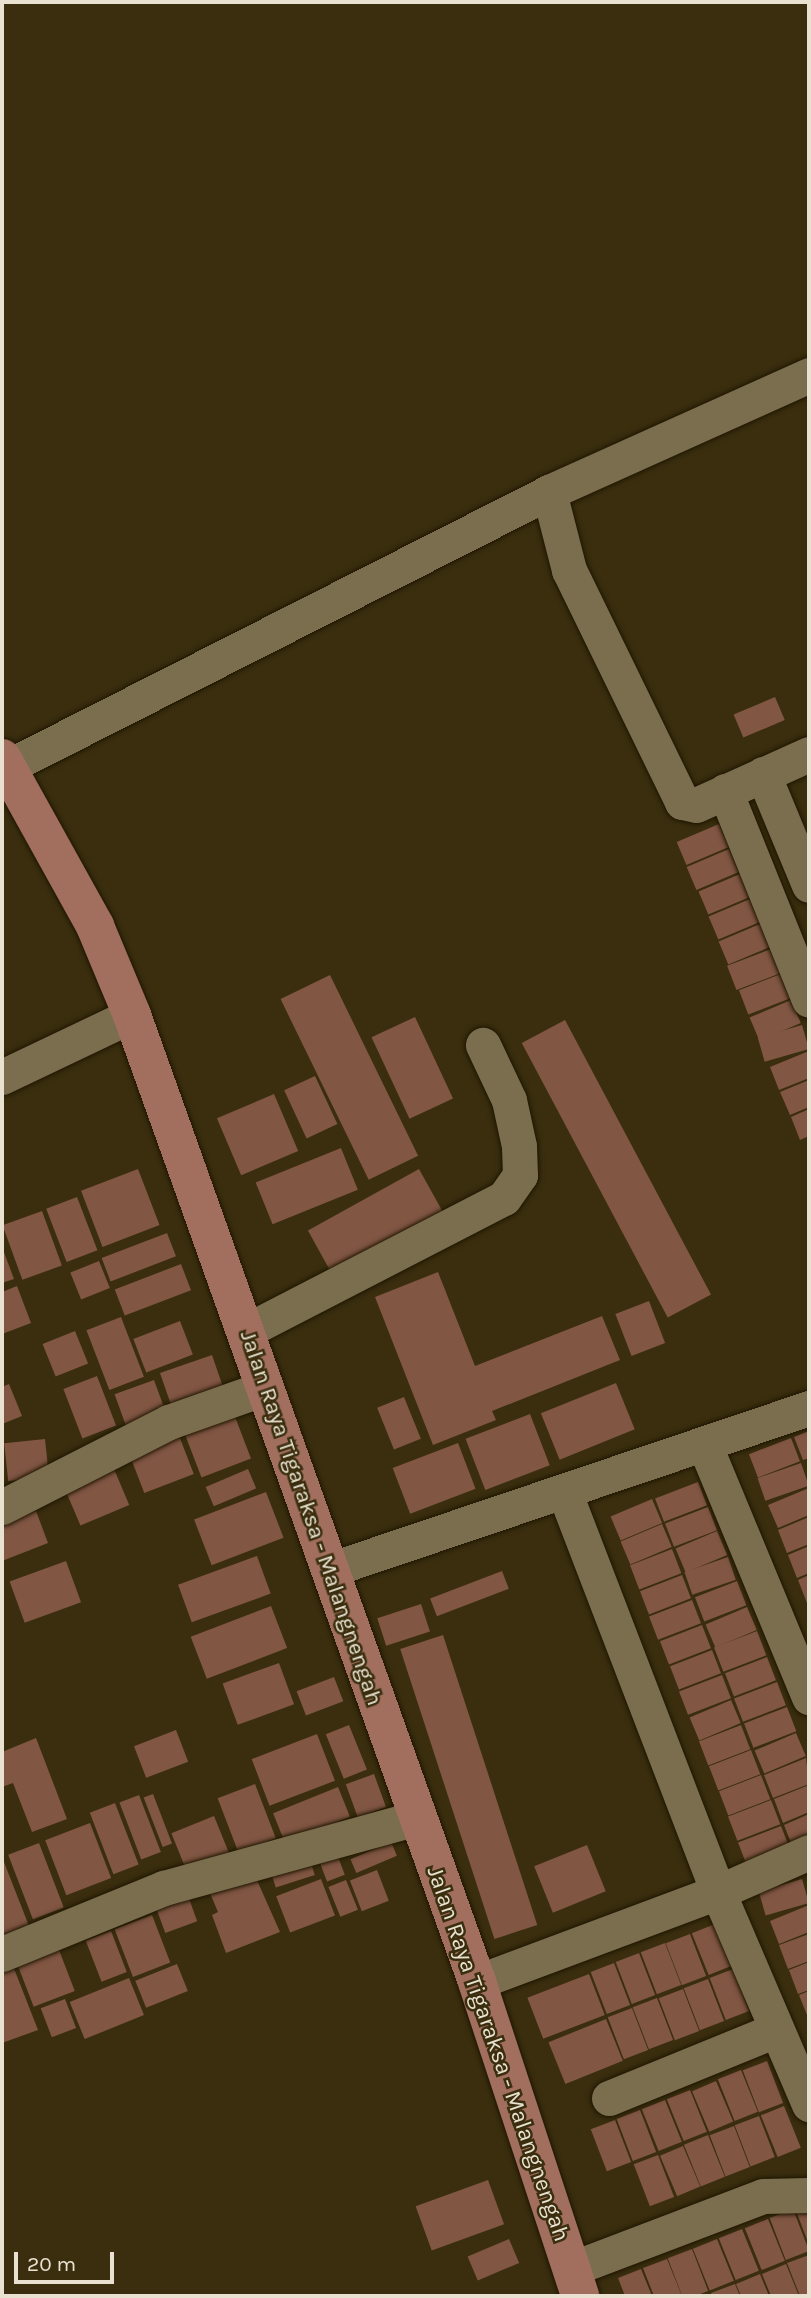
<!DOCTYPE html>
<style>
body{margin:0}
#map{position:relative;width:811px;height:2298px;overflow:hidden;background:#3a2e0e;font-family:Karla,sans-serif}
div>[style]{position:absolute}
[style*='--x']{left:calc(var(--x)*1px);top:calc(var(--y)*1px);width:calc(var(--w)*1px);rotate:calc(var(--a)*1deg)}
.building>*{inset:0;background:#815643;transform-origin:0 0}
.roads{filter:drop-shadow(0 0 2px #1f1601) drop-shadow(0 0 2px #1f1601)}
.street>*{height:35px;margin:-17.5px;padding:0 17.5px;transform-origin:17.5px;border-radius:17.5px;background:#7b6e4e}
.primary>*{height:38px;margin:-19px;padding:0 19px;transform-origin:19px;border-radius:19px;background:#a26f5e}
span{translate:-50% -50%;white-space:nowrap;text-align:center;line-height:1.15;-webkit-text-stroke:5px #3a2e0e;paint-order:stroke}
.street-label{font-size:23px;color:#e9e2d0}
.frame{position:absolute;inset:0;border:4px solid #e9e2d0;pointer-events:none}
.scale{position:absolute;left:14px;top:2252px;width:100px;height:32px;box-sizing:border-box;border:4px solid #e9e2d0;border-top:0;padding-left:9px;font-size:21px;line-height:24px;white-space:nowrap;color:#e9e2d0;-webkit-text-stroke:5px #3a2e0e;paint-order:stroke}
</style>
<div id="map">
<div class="building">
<div style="left:775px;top:697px;width:25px;height:45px;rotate:67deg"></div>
<div style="left:719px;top:824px;width:25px;height:46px;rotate:67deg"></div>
<div style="left:729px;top:849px;width:25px;height:46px;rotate:67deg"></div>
<div style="left:740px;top:874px;width:25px;height:45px;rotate:67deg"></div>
<div style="left:750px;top:899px;width:25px;height:45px;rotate:67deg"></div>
<div style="left:760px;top:924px;width:25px;height:45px;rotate:67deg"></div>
<div style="left:771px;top:949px;width:26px;height:47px;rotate:69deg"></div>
<div style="left:781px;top:974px;width:26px;height:45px;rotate:69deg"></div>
<div style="left:330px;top:975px;width:201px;height:55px;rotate:64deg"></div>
<div style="left:791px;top:1000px;width:25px;height:45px;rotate:67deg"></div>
<div style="left:415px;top:1017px;width:90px;height:48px;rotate:65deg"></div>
<div style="left:565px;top:1020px;width:311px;height:49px;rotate:62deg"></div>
<div style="left:802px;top:1025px;width:25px;height:46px;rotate:74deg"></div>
<div style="clip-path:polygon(809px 1051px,809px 1078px,779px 1090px,770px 1067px)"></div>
<div style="left:315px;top:1076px;width:53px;height:34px;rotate:65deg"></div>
<div style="clip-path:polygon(809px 1080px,809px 1107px,790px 1115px,780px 1092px)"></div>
<div style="left:274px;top:1094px;width:62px;height:62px;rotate:67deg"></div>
<div style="clip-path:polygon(809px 1109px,809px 1136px,800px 1140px,791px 1117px)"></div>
<div style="left:341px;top:1148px;width:45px;height:92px;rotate:68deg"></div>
<div style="left:138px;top:1169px;width:60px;height:61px;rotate:69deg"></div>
<div style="left:419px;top:1169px;width:50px;height:127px;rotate:61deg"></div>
<div style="left:77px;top:1197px;width:57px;height:33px;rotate:69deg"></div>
<div style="left:42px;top:1211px;width:58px;height:42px;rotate:70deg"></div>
<div style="left:167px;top:1233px;width:25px;height:70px;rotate:69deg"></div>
<div style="clip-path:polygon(2px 1247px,14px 1279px,2px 1283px)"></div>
<div style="left:99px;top:1261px;width:29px;height:31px;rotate:68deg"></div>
<div style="left:181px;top:1264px;width:28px;height:71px;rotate:69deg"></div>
<div style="clip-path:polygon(438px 1272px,475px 1366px,602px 1316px,620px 1360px,492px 1411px,496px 1420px,433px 1445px,375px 1297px)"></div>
<div style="clip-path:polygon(17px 1286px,31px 1323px,2px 1334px,2px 1292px)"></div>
<div style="left:649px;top:1301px;width:45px;height:36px;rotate:69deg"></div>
<div style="left:121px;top:1317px;width:64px;height:37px;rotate:69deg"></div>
<div style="left:180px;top:1321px;width:36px;height:50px;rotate:69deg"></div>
<div style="left:75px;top:1331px;width:35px;height:35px;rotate:68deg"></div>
<div style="left:212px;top:1355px;width:39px;height:55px;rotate:71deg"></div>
<div style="left:97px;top:1376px;width:53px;height:36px;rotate:69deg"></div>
<div style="left:154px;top:1380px;width:33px;height:42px;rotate:70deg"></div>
<div style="left:616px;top:1383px;width:50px;height:81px;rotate:68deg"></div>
<div style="clip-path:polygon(9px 1384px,22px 1416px,2px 1424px,2px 1387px)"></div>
<div style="left:404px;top:1397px;width:45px;height:29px;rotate:68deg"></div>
<div style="left:232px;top:1409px;width:53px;height:53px;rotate:69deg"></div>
<div style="left:530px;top:1414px;width:55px;height:69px;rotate:69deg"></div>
<div style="clip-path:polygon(809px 1431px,809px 1458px,803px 1460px,794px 1437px)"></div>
<div style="left:178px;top:1433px;width:44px;height:53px;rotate:69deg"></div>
<div style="left:791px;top:1438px;width:25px;height:45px;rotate:69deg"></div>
<div style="left:45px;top:1439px;width:38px;height:41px;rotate:84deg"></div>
<div style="left:458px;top:1443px;width:49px;height:70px;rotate:69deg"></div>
<div style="left:801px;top:1463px;width:24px;height:46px;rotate:71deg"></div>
<div style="left:114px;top:1469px;width:39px;height:53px;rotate:67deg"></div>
<div style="left:248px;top:1469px;width:21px;height:46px;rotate:67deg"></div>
<div style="left:698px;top:1482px;width:25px;height:46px;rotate:69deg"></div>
<div style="clip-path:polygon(809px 1488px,809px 1515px,778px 1528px,768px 1505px)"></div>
<div style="left:266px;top:1492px;width:49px;height:77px;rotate:69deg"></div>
<div style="left:652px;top:1499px;width:26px;height:45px;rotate:67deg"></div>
<div style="left:708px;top:1507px;width:25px;height:46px;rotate:69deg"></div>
<div style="clip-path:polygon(36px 1511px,48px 1543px,2px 1561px,2px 1523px)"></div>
<div style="clip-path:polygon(809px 1517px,809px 1544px,787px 1553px,778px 1530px)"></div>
<div style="left:662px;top:1524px;width:25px;height:45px;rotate:67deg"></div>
<div style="left:717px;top:1531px;width:26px;height:45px;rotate:67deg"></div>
<div style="clip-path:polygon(809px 1546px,809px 1573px,797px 1578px,788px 1555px)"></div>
<div style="left:672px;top:1549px;width:26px;height:45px;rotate:69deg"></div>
<div style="left:257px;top:1556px;width:40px;height:84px;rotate:70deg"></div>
<div style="left:728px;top:1557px;width:24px;height:46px;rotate:71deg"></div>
<div style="left:66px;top:1561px;width:44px;height:60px;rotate:70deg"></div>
<div style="left:502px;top:1571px;width:19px;height:77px;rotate:69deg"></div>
<div style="left:682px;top:1575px;width:25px;height:45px;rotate:69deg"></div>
<div style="clip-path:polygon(809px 1575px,809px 1602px,807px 1603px,798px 1580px)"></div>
<div style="left:737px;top:1581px;width:26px;height:45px;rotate:69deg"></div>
<div style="left:692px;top:1600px;width:25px;height:46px;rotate:69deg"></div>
<div style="left:421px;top:1604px;width:29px;height:46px;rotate:72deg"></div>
<div style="left:271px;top:1606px;width:45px;height:86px;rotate:69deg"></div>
<div style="left:747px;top:1607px;width:25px;height:45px;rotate:67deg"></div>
<div style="left:702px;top:1625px;width:25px;height:45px;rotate:69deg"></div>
<div style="left:757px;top:1631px;width:26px;height:46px;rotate:69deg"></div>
<div style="left:443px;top:1635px;width:305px;height:45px;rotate:72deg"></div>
<div style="left:712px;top:1650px;width:25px;height:45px;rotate:69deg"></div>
<div style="left:767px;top:1657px;width:25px;height:45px;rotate:69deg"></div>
<div style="left:279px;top:1663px;width:44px;height:60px;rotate:70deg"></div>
<div style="left:722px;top:1675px;width:25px;height:46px;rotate:69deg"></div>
<div style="left:334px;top:1677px;width:26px;height:40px;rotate:69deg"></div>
<div style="left:777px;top:1682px;width:25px;height:46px;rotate:69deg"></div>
<div style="left:731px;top:1700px;width:25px;height:45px;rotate:67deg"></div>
<div style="left:787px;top:1707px;width:26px;height:46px;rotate:69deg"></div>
<div style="left:349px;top:1725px;width:48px;height:25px;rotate:68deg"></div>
<div style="left:741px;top:1725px;width:26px;height:45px;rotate:69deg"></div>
<div style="left:176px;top:1730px;width:34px;height:45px;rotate:69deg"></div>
<div style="left:796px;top:1733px;width:25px;height:45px;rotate:67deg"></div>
<div style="left:317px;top:1734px;width:50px;height:70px;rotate:69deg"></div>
<div style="clip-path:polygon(36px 1738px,67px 1819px,32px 1832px,13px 1783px,2px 1787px,2px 1752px)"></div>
<div style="left:751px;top:1750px;width:26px;height:45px;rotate:69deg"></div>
<div style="clip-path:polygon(806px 1758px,809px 1784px,773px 1798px,764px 1775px)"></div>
<div style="left:374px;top:1774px;width:35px;height:30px;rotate:70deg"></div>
<div style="left:761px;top:1775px;width:26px;height:45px;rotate:69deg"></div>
<div style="left:255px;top:1784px;width:58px;height:40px;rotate:69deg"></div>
<div style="clip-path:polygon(809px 1785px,809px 1812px,783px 1823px,774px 1799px)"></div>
<div style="left:338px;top:1787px;width:32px;height:70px;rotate:68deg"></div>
<div style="left:153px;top:1794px;width:53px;height:10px;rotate:69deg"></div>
<div style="left:139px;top:1795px;width:61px;height:21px;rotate:69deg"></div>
<div style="left:771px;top:1800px;width:26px;height:46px;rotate:69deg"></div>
<div style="left:115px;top:1803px;width:66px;height:27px;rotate:69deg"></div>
<div style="clip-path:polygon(809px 1814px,809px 1841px,793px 1848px,784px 1825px)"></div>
<div style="left:214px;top:1816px;width:43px;height:46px;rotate:68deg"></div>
<div style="left:90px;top:1823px;width:59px;height:48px;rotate:69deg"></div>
<div style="left:781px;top:1826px;width:25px;height:46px;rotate:69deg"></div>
<div style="left:391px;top:1842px;width:15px;height:44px;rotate:67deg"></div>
<div style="left:39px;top:1843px;width:69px;height:33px;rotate:69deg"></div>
<div style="left:587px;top:1845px;width:50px;height:57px;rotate:68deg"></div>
<div style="left:308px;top:1854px;width:22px;height:41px;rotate:72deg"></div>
<div style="clip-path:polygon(2px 1857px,29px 1926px,2px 1936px)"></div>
<div style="left:338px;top:1857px;width:19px;height:19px;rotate:69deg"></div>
<div style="clip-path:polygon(252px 1869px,280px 1932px,226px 1953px,212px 1915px,218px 1912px,207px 1886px)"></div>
<div style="left:377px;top:1870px;width:33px;height:29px;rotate:69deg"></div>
<div style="left:321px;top:1879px;width:39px;height:48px;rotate:69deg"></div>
<div style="left:802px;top:1879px;width:25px;height:45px;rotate:74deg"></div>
<div style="left:346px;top:1880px;width:32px;height:19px;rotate:68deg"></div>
<div style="left:188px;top:1896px;width:27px;height:34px;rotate:70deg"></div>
<div style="clip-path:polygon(809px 1905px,809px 1932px,779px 1944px,770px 1921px)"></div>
<div style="left:152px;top:1915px;width:51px;height:40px;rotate:69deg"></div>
<div style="left:715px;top:1924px;width:45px;height:25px;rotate:68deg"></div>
<div style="left:111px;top:1931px;width:44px;height:27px;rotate:69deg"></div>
<div style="left:690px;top:1934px;width:45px;height:26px;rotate:69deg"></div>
<div style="clip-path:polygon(809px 1934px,809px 1961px,788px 1969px,779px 1945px)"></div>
<div style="left:665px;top:1943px;width:45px;height:26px;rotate:69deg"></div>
<div style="left:59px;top:1950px;width:44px;height:44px;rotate:69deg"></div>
<div style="left:639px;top:1953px;width:45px;height:25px;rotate:69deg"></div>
<div style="clip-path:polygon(809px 1962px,809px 1990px,798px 1994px,789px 1970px)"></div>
<div style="left:614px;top:1963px;width:45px;height:25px;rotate:69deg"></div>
<div style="left:177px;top:1964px;width:29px;height:45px;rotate:68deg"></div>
<div style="clip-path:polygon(13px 1966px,38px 2030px,2px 2043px,2px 1971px)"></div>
<div style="left:733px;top:1969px;width:45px;height:25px;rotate:69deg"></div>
<div style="left:589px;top:1974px;width:44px;height:66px;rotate:69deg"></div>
<div style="left:129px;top:1978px;width:40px;height:64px;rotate:68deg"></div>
<div style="left:708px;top:1979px;width:45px;height:26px;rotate:69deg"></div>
<div style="left:683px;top:1989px;width:45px;height:26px;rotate:69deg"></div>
<div style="clip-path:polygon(809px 1991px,809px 2020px,799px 1995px)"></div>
<div style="left:657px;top:1998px;width:45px;height:26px;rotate:69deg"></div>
<div style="left:65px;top:1999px;width:31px;height:26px;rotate:69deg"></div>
<div style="left:632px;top:2008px;width:45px;height:26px;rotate:69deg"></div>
<div style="left:606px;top:2019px;width:45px;height:62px;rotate:68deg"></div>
<div style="left:767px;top:2061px;width:45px;height:26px;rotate:69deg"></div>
<div style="left:741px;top:2070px;width:45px;height:25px;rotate:68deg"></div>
<div style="left:716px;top:2081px;width:44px;height:26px;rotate:67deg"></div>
<div style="left:690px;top:2090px;width:45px;height:25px;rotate:68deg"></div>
<div style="left:665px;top:2100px;width:45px;height:25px;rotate:68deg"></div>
<div style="left:784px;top:2106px;width:45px;height:25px;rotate:68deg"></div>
<div style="left:640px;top:2110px;width:45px;height:25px;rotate:69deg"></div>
<div style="left:759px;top:2116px;width:44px;height:26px;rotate:69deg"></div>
<div style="left:615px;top:2120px;width:45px;height:26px;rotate:69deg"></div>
<div style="left:734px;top:2126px;width:44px;height:26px;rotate:69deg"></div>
<div style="left:708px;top:2135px;width:45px;height:26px;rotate:68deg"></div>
<div style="left:683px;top:2146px;width:44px;height:25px;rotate:67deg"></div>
<div style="left:658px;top:2155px;width:45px;height:26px;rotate:69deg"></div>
<div style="left:488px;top:2180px;width:47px;height:77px;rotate:70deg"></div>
<div style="clip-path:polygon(809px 2203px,809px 2245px,795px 2208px)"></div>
<div style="left:793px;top:2209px;width:45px;height:25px;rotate:69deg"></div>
<div style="left:768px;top:2219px;width:45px;height:25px;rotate:68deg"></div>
<div style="left:742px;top:2229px;width:45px;height:25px;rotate:68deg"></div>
<div style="left:509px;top:2239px;width:26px;height:45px;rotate:67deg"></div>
<div style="left:717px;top:2239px;width:45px;height:26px;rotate:68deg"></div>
<div style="left:692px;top:2249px;width:45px;height:26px;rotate:69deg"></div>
<div style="clip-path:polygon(809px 2255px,809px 2296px,800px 2296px,787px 2263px)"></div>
<div style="clip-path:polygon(667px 2259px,682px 2296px,654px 2296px,643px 2268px)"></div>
<div style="clip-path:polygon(786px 2264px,799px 2296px,771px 2296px,762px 2274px)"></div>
<div style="clip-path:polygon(641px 2269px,652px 2296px,625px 2296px,618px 2278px)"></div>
<div style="clip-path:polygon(760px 2274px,769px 2296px,741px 2296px,736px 2284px)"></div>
<div style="clip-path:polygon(735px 2284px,740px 2296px,712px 2296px,711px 2293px)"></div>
</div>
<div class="roads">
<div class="street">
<div style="--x:549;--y:492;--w:81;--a:75.6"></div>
<div style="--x:569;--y:570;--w:258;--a:64"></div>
<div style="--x:682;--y:802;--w:14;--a:12"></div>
<div style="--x:696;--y:805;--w:124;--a:-24.3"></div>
<div style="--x:7;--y:767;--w:608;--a:-26.9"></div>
<div style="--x:549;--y:492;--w:285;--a:-24.2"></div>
<div style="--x:763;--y:774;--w:120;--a:67.5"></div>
<div style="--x:725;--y:791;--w:225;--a:68.1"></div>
<div style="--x:2;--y:1077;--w:144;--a:-25.5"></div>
<div style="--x:246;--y:1331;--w:290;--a:-27.3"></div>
<div style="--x:504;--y:1198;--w:28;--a:-55"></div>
<div style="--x:520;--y:1175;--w:29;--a:-92"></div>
<div style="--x:519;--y:1146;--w:47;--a:-102.3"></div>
<div style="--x:509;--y:1100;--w:61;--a:-115.3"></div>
<div style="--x:705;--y:1446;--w:272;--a:67.5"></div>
<div style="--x:564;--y:1491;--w:430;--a:69"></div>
<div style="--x:718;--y:1892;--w:231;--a:66.8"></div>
<div style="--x:2;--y:1507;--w:187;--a:-27"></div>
<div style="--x:169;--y:1422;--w:102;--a:-19.5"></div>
<div style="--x:329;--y:1570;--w:507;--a:-18.65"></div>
<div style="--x:2;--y:1954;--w:175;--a:-22.2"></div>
<div style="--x:164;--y:1888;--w:263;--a:-15.5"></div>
<div style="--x:477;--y:1982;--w:257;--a:-20.5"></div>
<div style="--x:718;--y:1892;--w:99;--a:-23.7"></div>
<div style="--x:609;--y:2098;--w:180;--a:-22.2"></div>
<div style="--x:571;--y:2269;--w:205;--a:-20.8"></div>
<div style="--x:763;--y:2196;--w:46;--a:-1.2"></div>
</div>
<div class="primary">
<div style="--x:2;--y:758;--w:192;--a:61"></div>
<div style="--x:95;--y:926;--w:96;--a:67.4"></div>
<div style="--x:132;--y:1015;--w:1027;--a:70.36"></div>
<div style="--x:477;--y:1982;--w:330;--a:71.8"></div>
</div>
</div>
<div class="street-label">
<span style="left:311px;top:1518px;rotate:71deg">Jalan Raya Tigaraksa - Malangnengah</span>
<span style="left:498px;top:2054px;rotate:71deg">Jalan Raya Tigaraksa - Malangnengah</span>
</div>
<div class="frame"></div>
<div class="scale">20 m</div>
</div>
